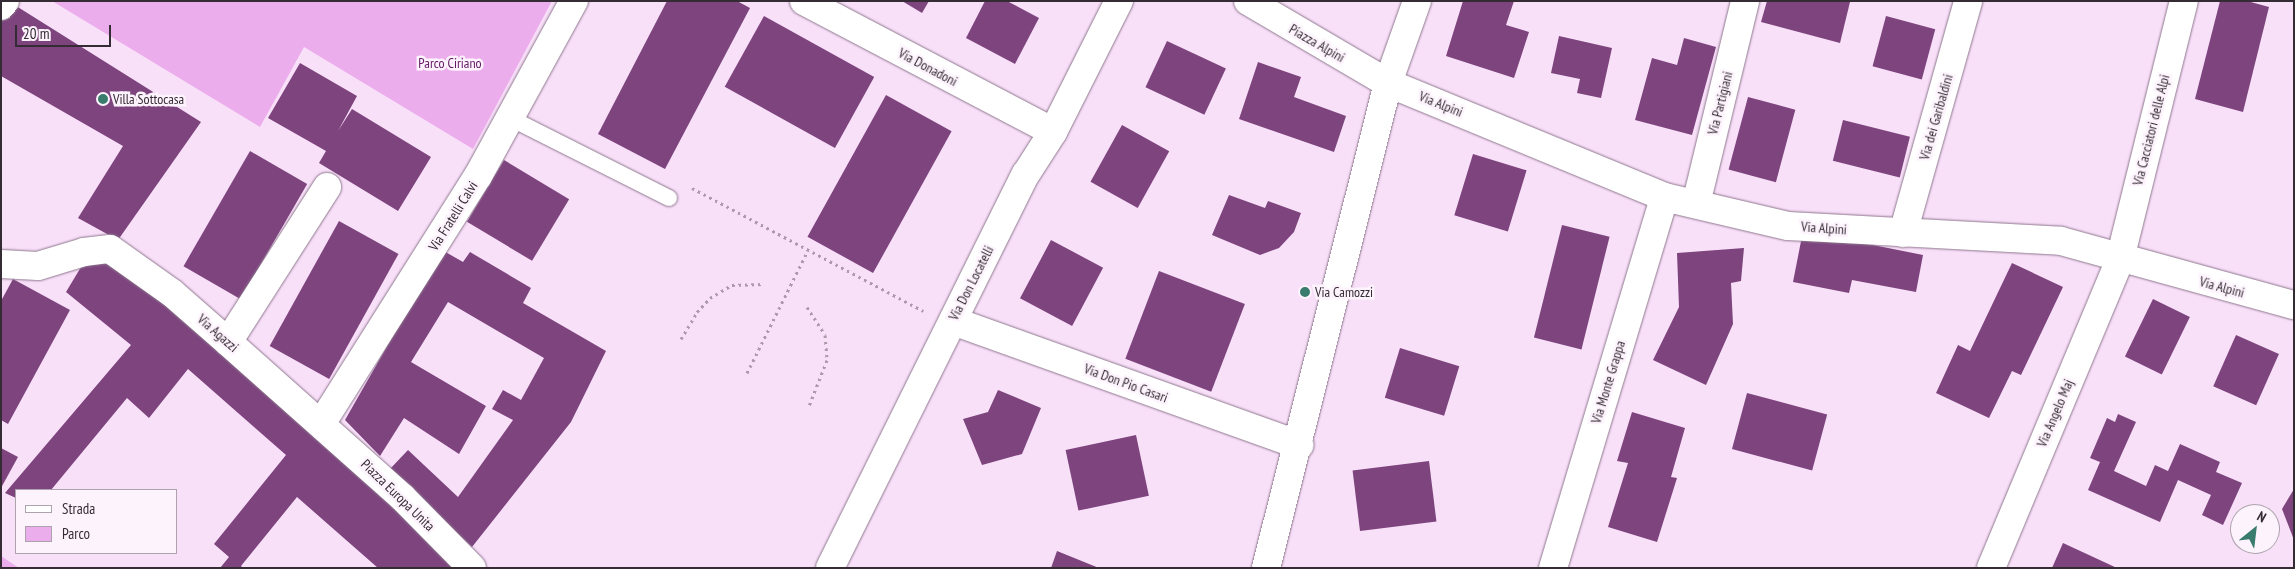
<!DOCTYPE html>
<style>
body{margin:0}
#map{position:relative;width:2295px;height:569px;overflow:hidden;background:#f9e0f9;font-family:"PT Sans Narrow",sans-serif}
div>[style]{position:absolute}
[style*='--x']{left:calc(var(--x)*1px);top:calc(var(--y)*1px);width:calc(var(--w)*1px);rotate:calc(var(--a)*1deg)}
.green>*{inset:0;background:#ecaded}
.building>*{inset:0;background:#7d447e;transform-origin:0 0}
.path>*{height:3px;margin-top:-1.5px;transform-origin:0;background:repeating-linear-gradient(90deg,#ac9aac 0 2.5px,transparent 0 6.5px)}
.roads{filter:drop-shadow(0 0 1px #8e788e) drop-shadow(0 0 1px #8e788e)}
.service>*{height:16px;margin:-8px;padding:0 8px;transform-origin:8px;border-radius:8px;background:#fff}
.minor>*{height:28px;margin:-14px;padding:0 14px;transform-origin:14px;border-radius:14px;background:#fff}
.dots>*{width:14px;height:14px;translate:-50% -50%;box-sizing:border-box;border:2px solid #fdf3fd;border-radius:50%}
span{translate:-50% -50%;white-space:nowrap;text-align:center;line-height:1.15;-webkit-text-stroke:5px #fdf3fd;paint-order:stroke}
.street-label{font-size:14px;color:#342b34}
.park-label{font-size:14px;color:#621765}
.poi-label{font-size:14px;color:#342b34}
.left{translate:0 -50%;text-align:left}
.frame{position:absolute;inset:0;border:2px solid #342b34;pointer-events:none}
.legend{position:absolute;left:15px;top:489px;width:162px;height:65px;box-sizing:border-box;background:#fdf3fd;border:1px solid #ada3ad;margin:0;padding:6px 9px;list-style:none;font-size:15px;color:#342b34}
.legend li{display:flex;align-items:center;gap:10px;height:25px}
.legend b{width:25px;border:1px solid #ada3ad}
.north{position:absolute;left:2230px;top:504px;width:50px;height:50px;box-sizing:border-box;background:#fdf3fd;border:1px solid #ada3ad;border-radius:50%;rotate:29deg;font-size:14px;font-weight:700;line-height:20px;text-align:center;color:#342b34}
.north::after{content:'';display:block;margin:auto;width:18px;height:22px;background:#397b6c;clip-path:polygon(50% 0,100% 100%,50% 72%,0 100%)}
.scale{position:absolute;left:15px;top:25px;width:96px;height:22px;box-sizing:border-box;border:2px solid #342b34;border-top:0;padding-left:6px;font-size:15px;line-height:18px;white-space:nowrap;color:#342b34;-webkit-text-stroke:4px #fdf3fd;paint-order:stroke}
</style>
<div id="map">
<div class="green">
<div style="clip-path:polygon(52px 1px,552px 1px,473px 149px,304px 47px,260px 127px)"></div>
<div style="clip-path:polygon(1px 556px,19px 568px,1px 568px)"></div>
</div>
<div class="building">
<div style="clip-path:polygon(667px 1px,737px 1px,750px 8px,665px 169px,598px 134px)"></div>
<div style="clip-path:polygon(902px 1px,929px 1px,922px 13px)"></div>
<div style="clip-path:polygon(985px 1px,1007px 1px,1039px 18px,1015px 64px,966px 38px)"></div>
<div style="clip-path:polygon(1463px 1px,1514px 1px,1506px 25px,1529px 32px,1514px 78px,1446px 56px)"></div>
<div style="clip-path:polygon(1767px 1px,1850px 2px,1840px 43px,1761px 22px)"></div>
<div style="clip-path:polygon(2220px 1px,2247px 1px,2269px 7px,2243px 112px,2195px 99px)"></div>
<div style="clip-path:polygon(13px 4px,201px 122px,118px 240px,78px 218px,123px 146px,1px 76px,1px 20px)"></div>
<div style="left:764px;top:16px;width:126px;height:81px;rotate:29deg"></div>
<div style="left:1886px;top:16px;width:51px;height:52px;rotate:15deg"></div>
<div style="clip-path:polygon(1559px 36px,1612px 48px,1601px 98px,1577px 93px,1580px 79px,1551px 73px)"></div>
<div style="clip-path:polygon(1684px 38px,1716px 47px,1692px 135px,1635px 120px,1652px 58px,1677px 65px)"></div>
<div style="left:1167px;top:41px;width:65px;height:51px;rotate:25deg"></div>
<div style="clip-path:polygon(1258px 62px,1301px 77px,1294px 97px,1346px 116px,1334px 152px,1239px 119px)"></div>
<div style="clip-path:polygon(300px 63px,357px 96px,338px 131px,352px 109px,431px 157px,398px 211px,319px 163px,326px 151px,268px 118px)"></div>
<div style="left:886px;top:95px;width:75px;height:162px;rotate:29deg"></div>
<div style="left:1748px;top:97px;width:49px;height:75px;rotate:15deg"></div>
<div style="left:1843px;top:120px;width:69px;height:42px;rotate:14deg"></div>
<div style="left:1122px;top:125px;width:54px;height:65px;rotate:29deg"></div>
<div style="left:250px;top:151px;width:66px;height:133px;rotate:30deg"></div>
<div style="left:1473px;top:154px;width:56px;height:64px;rotate:17deg"></div>
<div style="left:504px;top:160px;width:76px;height:72px;rotate:31deg"></div>
<div style="clip-path:polygon(1229px 195px,1265px 208px,1268px 201px,1301px 213px,1294px 232px,1279px 248px,1260px 255px,1212px 235px)"></div>
<div style="left:339px;top:221px;width:68px;height:143px;rotate:29deg"></div>
<div style="left:1562px;top:225px;width:49px;height:116px;rotate:14deg"></div>
<div style="clip-path:polygon(1803px 231px,1923px 255px,1916px 292px,1852px 280px,1849px 293px,1793px 282px)"></div>
<div style="left:1051px;top:240px;width:59px;height:66px;rotate:28deg"></div>
<div style="clip-path:polygon(1744px 248px,1741px 281px,1731px 283px,1733px 324px,1706px 385px,1653px 360px,1679px 307px,1677px 253px)"></div>
<div style="clip-path:polygon(442px 250px,463px 262px,470px 252px,531px 288px,523px 303px,606px 351px,571px 422px,472px 547px,390px 469px,408px 450px,458px 497px,513px 420px,492px 409px,503px 390px,521px 400px,544px 358px,448px 302px,411px 362px,486px 406px,459px 454px,404px 418px,380px 456px,345px 420px)"></div>
<div style="clip-path:polygon(97px 253px,126px 269px,462px 568px,378px 568px,297px 497px,241px 566px,243px 568px,220px 568px,229px 557px,214px 544px,286px 455px,188px 369px,149px 418px,127px 398px,51px 490px,16px 490px,16px 498px,5px 493px,131px 345px,66px 292px,84px 262px)"></div>
<div style="clip-path:polygon(2012px 263px,2063px 287px,2021px 375px,2012px 371px,1989px 418px,1936px 393px,1958px 345px,1970px 351px)"></div>
<div style="left:1159px;top:271px;width:92px;height:94px;rotate:21deg"></div>
<div style="clip-path:polygon(13px 279px,70px 310px,8px 424px,1px 420px,1px 301px)"></div>
<div style="left:2153px;top:299px;width:41px;height:64px;rotate:26deg"></div>
<div style="left:2236px;top:335px;width:47px;height:56px;rotate:24deg"></div>
<div style="left:1400px;top:348px;width:62px;height:52px;rotate:17deg"></div>
<div style="clip-path:polygon(998px 390px,1041px 408px,1022px 454px,982px 465px,963px 419px,988px 412px)"></div>
<div style="left:1747px;top:393px;width:83px;height:58px;rotate:15deg"></div>
<div style="clip-path:polygon(1632px 412px,1685px 428px,1671px 477px,1677px 478px,1657px 542px,1608px 527px,1628px 463px,1617px 461px)"></div>
<div style="clip-path:polygon(2118px 414px,2136px 422px,2114px 471px,2146px 486px,2155px 465px,2168px 471px,2180px 444px,2220px 462px,2216px 472px,2242px 483px,2223px 525px,2202px 515px,2211px 495px,2178px 480px,2160px 522px,2088px 490px,2100px 462px,2090px 458px,2107px 418px,2115px 422px)"></div>
<div style="left:1136px;top:435px;width:62px;height:72px;rotate:78deg"></div>
<div style="clip-path:polygon(1px 448px,18px 457px,1px 488px)"></div>
<div style="left:1429px;top:461px;width:61px;height:77px;rotate:83deg"></div>
<div style="clip-path:polygon(2294px 489px,2294px 540px,2282px 509px)"></div>
<div style="clip-path:polygon(2063px 543px,2117px 568px,2052px 568px)"></div>
<div style="clip-path:polygon(1057px 551px,1099px 568px,1051px 568px)"></div>
</div>
<div class="path">
<div style="--x:692;--y:188;--w:262;--a:28"></div>
<div style="--x:807;--y:307;--w:33;--a:57"></div>
<div style="--x:825;--y:335;--w:25;--a:85"></div>
<div style="--x:827;--y:360;--w:49;--a:111.4"></div>
<div style="--x:681;--y:339;--w:31;--a:-59"></div>
<div style="--x:697;--y:312;--w:19;--a:-47"></div>
<div style="--x:710;--y:298;--w:26;--a:-31"></div>
<div style="--x:732;--y:285;--w:32;--a:-2"></div>
<div style="--x:747;--y:373;--w:137;--a:-63.6"></div>
</div>
<div class="roads">
<div class="service">
<div style="--x:510;--y:118;--w:178;--a:26.7"></div>
</div>
<div class="minor">
<div style="--x:804;--y:1;--w:281;--a:27.7"></div>
<div style="--x:1248;--y:1;--w:162;--a:30.4"></div>
<div style="--x:1388;--y:83;--w:299;--a:22.4"></div>
<div style="--x:1664;--y:197;--w:127;--a:13.2"></div>
<div style="--x:1788;--y:226;--w:273;--a:3.1"></div>
<div style="--x:2061;--y:241;--w:242;--a:15.4"></div>
<div style="--x:1;--y:6;--w:6;--a:-51"></div>
<div style="--x:1696;--y:204;--w:209;--a:-76.4"></div>
<div style="--x:1903;--y:233;--w:241;--a:-74.3"></div>
<div style="--x:1;--y:264;--w:37;--a:3"></div>
<div style="--x:38;--y:266;--w:48;--a:-16.9"></div>
<div style="--x:84;--y:252;--w:26;--a:-7"></div>
<div style="--x:110;--y:249;--w:76;--a:35.4"></div>
<div style="--x:172;--y:293;--w:74;--a:41.2"></div>
<div style="--x:228;--y:342;--w:234;--a:41.7"></div>
<div style="--x:403;--y:498;--w:98;--a:45.4"></div>
<div style="--x:953;--y:321;--w:368;--a:19.7"></div>
<div style="--x:228;--y:342;--w:184;--a:-57.4"></div>
<div style="--x:321;--y:424;--w:294;--a:-57.7"></div>
<div style="--x:478;--y:176;--w:200;--a:-61.3"></div>
<div style="--x:830;--y:568;--w:440;--a:-63.6"></div>
<div style="--x:1026;--y:174;--w:50;--a:-57.3"></div>
<div style="--x:1053;--y:132;--w:147;--a:-63.3"></div>
<div style="--x:1266;--y:568;--w:500;--a:-75.88"></div>
<div style="--x:1388;--y:83;--w:87;--a:-70.5"></div>
<div style="--x:1553;--y:568;--w:387;--a:-73.3"></div>
<div style="--x:1991;--y:568;--w:335;--a:-67.3"></div>
<div style="--x:2120;--y:259;--w:266;--a:-76.1"></div>
</div>
</div>
<div class="dots">
<div style="left:103px;top:99px;background:#397b6c"></div>
<div style="left:1305px;top:292px;background:#397b6c"></div>
</div>
<div class="street-label">
<span style="left:1317px;top:43px;rotate:30deg">Piazza Alpini</span>
<span style="left:928px;top:67px;rotate:28deg">Via Donadoni</span>
<span style="left:1720px;top:103px;rotate:-76deg">Via Partigiani</span>
<span style="left:1441px;top:104px;rotate:22deg">Via Alpini</span>
<span style="left:1936px;top:117px;rotate:-74deg">Via dei Garibaldini</span>
<span style="left:2151px;top:130px;rotate:-76deg">Via Cacciatori delle Alpi</span>
<span style="left:453px;top:216px;rotate:-58deg">Via Fratelli Calvi</span>
<span style="left:1824px;top:228px;rotate:4deg">Via Alpini</span>
<span style="left:971px;top:283px;rotate:-63deg">Via Don Locatelli</span>
<span style="left:2222px;top:287px;rotate:15deg">Via Alpini</span>
<span style="left:218px;top:333px;rotate:41deg">Via Agazzi</span>
<span style="left:1608px;top:382px;rotate:-73deg">Via Monte Grappa</span>
<span style="left:1126px;top:383px;rotate:20deg">Via Don Pio Casari</span>
<span style="left:2055px;top:413px;rotate:-67deg">Via Angelo Maj</span>
<span style="left:398px;top:495px;rotate:44deg">Piazza Europa Unita</span>
</div>
<div class="park-label">
<span style="left:450px;top:63px">Parco Ciriano</span>
</div>
<div class="poi-label">
<span class="left" style="left:113px;top:99px">Villa Sottocasa</span>
<span class="left" style="left:1315px;top:292px">Via Camozzi</span>
</div>
<div class="frame"></div>
<ul class="legend">
<li><b style="height:6px;background:#fff"></b>Strada</li>
<li><b style="height:14px;background:#ecaded"></b>Parco</li>
</ul>
<div class="north">N</div>
<div class="scale">20 m</div>
</div>
